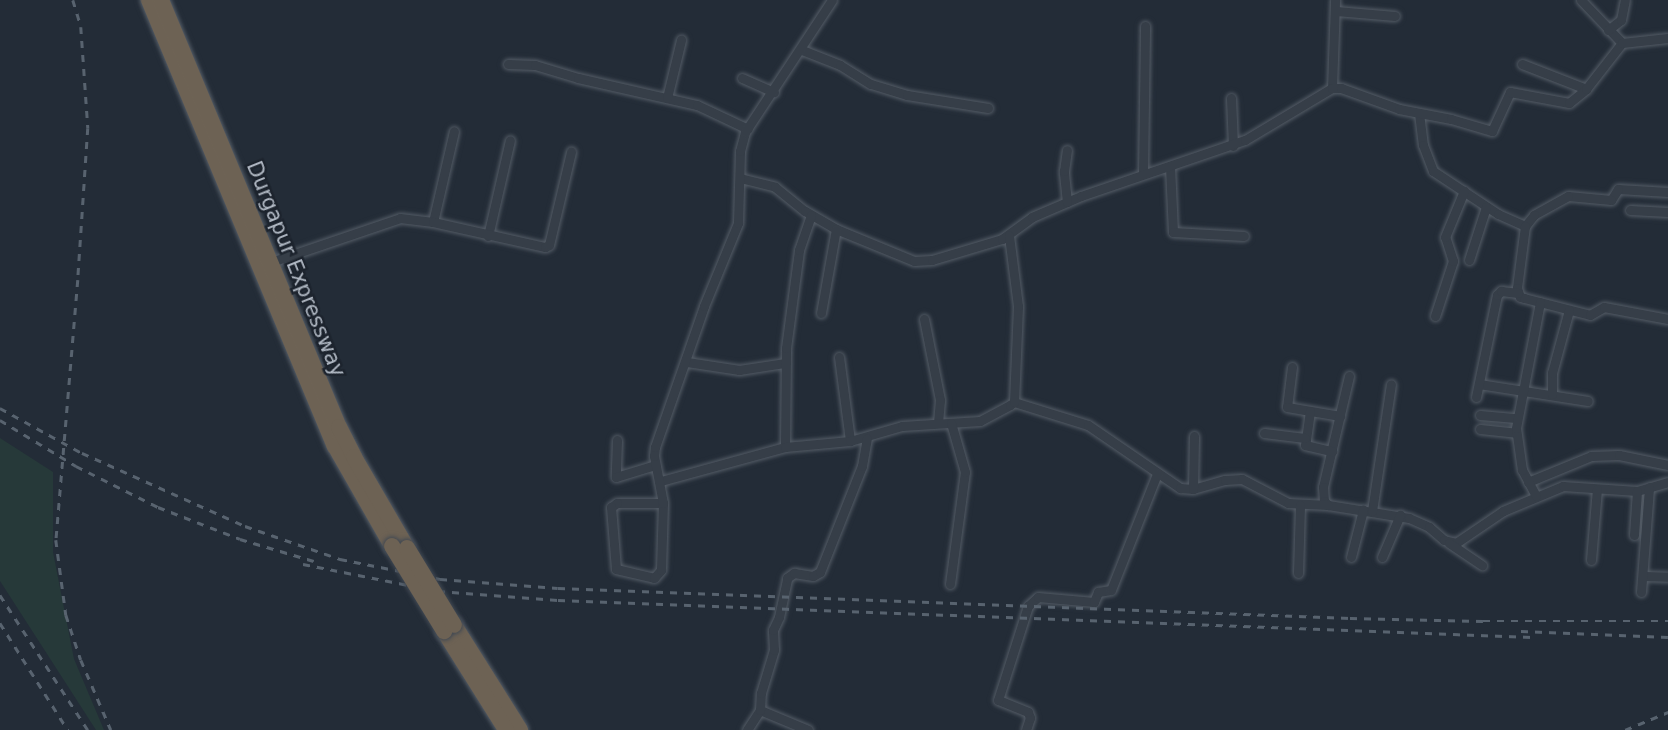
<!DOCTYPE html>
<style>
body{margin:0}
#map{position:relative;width:1668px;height:730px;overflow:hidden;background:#232c37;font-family:"DejaVu Sans",sans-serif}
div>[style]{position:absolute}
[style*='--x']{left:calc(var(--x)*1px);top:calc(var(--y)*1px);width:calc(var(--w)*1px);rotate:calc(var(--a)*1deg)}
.green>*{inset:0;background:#263939}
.roads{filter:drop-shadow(0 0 2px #545c66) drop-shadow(0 0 2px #545c66)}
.street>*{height:9px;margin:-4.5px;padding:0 4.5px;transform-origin:4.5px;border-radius:4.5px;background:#363e48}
.highway>*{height:16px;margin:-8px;padding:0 8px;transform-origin:8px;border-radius:8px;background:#6d6254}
.rail>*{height:2.5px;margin-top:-1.25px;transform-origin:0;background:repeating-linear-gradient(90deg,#58636f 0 7px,transparent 0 14px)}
.bridges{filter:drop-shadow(0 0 2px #414953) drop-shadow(0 0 2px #414953)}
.highway-bridge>*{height:16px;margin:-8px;padding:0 8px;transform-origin:8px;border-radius:8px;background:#6d6254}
span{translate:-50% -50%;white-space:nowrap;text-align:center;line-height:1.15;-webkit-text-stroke:5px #1c232d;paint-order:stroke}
.street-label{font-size:21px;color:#b1b9c4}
</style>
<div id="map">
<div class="green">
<div style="clip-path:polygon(0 438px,53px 472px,53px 552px,74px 659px,104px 730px,96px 730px,0 581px)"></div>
</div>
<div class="roads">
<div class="street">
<div style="--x:1581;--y:0;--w:59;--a:46.4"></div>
<div style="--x:1336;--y:11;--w:59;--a:4.8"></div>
<div style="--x:1608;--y:30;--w:16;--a:-38"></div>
<div style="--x:1621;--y:20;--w:20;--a:-79"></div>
<div style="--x:802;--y:50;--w:41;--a:21.5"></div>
<div style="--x:840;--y:65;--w:36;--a:32"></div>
<div style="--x:871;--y:84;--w:38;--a:17"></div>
<div style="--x:907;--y:95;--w:82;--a:9.1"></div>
<div style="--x:508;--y:64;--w:27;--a:2"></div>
<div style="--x:535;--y:65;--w:45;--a:16.8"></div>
<div style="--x:578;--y:78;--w:122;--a:12.8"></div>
<div style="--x:697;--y:105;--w:56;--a:25.2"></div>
<div style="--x:1522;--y:64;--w:69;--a:21.3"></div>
<div style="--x:742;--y:78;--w:35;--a:24"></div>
<div style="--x:1332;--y:88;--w:88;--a:-88"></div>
<div style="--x:667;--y:98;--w:60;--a:-76.4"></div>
<div style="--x:1231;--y:98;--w:48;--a:87.6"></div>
<div style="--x:1419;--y:113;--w:32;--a:83"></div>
<div style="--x:1423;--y:145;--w:28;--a:69"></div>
<div style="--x:1433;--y:171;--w:78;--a:33.5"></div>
<div style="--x:1498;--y:214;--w:30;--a:24"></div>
<div style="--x:1170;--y:166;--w:66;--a:87.4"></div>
<div style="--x:1173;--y:232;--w:71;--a:3.2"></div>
<div style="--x:1143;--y:174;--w:148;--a:-89.2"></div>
<div style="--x:740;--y:178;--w:36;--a:14"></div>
<div style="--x:775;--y:187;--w:38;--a:39"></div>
<div style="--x:805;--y:211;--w:36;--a:30"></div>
<div style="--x:836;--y:229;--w:84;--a:22.3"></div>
<div style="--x:914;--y:261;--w:18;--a:-3"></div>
<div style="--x:932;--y:260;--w:73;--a:-16.7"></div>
<div style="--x:1002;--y:239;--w:37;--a:-36"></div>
<div style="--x:1032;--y:217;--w:53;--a:-23.2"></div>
<div style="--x:1081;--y:196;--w:173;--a:-18.9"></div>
<div style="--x:1245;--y:140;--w:101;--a:-30.9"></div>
<div style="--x:1332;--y:88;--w:9;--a:0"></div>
<div style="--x:1341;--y:88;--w:62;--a:19.9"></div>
<div style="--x:1399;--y:109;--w:53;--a:10.9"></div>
<div style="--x:1451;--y:119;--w:43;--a:16.3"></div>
<div style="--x:1492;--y:131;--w:43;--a:-65.2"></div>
<div style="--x:1510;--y:92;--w:60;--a:10.6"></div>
<div style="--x:1569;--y:103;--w:22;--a:-39"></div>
<div style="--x:1586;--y:89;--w:58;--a:-52"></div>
<div style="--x:1622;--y:43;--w:46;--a:-6.2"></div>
<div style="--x:1668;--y:192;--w:50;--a:-176.6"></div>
<div style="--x:1618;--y:189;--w:13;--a:122"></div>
<div style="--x:1611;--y:200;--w:43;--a:-174.7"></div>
<div style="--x:1568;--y:196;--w:39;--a:151"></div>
<div style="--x:1534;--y:215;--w:14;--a:129"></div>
<div style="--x:1525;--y:226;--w:63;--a:97.4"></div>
<div style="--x:1517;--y:288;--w:9;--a:72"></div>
<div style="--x:1520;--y:297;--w:4;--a:14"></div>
<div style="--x:1524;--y:298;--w:68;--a:14.4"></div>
<div style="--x:1590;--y:315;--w:16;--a:-30"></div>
<div style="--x:1604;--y:307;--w:65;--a:10.6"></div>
<div style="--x:1067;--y:202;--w:31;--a:-96"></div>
<div style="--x:1064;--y:171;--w:21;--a:-82"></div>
<div style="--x:1630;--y:210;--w:38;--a:3"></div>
<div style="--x:433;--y:222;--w:93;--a:-77"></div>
<div style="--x:488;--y:236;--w:98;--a:-77.1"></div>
<div style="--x:1469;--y:260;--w:56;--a:-72.2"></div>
<div style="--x:271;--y:262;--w:136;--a:-18.8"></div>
<div style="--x:400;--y:218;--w:33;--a:7"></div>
<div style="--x:433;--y:222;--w:115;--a:12.6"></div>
<div style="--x:545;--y:247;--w:4;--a:-27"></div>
<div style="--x:549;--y:245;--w:96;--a:-76.7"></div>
<div style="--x:821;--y:313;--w:85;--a:-79.9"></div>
<div style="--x:1435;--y:316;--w:58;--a:-71.9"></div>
<div style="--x:1453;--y:261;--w:25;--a:-108"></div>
<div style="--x:1445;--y:237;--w:50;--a:-67.6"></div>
<div style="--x:924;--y:319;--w:83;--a:78.8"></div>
<div style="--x:940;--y:400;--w:23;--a:95"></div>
<div style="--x:839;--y:357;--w:85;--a:82.5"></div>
<div style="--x:687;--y:362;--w:53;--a:8.7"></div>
<div style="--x:739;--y:370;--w:47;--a:-8.7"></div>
<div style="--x:1292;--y:367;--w:40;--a:97.1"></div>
<div style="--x:1287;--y:407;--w:54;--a:9.6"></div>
<div style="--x:1349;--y:376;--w:114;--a:103.2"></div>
<div style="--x:1323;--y:487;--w:14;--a:86"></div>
<div style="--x:1324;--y:501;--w:6;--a:45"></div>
<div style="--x:1328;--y:505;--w:82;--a:9.1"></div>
<div style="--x:1409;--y:518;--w:22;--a:24"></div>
<div style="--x:1429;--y:527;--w:20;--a:41"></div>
<div style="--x:1444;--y:540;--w:12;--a:14"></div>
<div style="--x:1456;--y:543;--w:57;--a:-34.2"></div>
<div style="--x:1503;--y:511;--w:65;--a:-22.6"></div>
<div style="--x:1563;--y:486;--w:74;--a:3.9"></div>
<div style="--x:1637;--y:491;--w:32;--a:-16"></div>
<div style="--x:1479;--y:384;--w:110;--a:8.9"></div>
<div style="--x:1552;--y:394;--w:21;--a:-90"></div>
<div style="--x:1552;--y:373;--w:65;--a:-74.9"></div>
<div style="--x:1476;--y:397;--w:104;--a:-78.4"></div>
<div style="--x:1497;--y:295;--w:6;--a:-45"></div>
<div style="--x:1501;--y:291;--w:17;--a:7"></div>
<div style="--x:1014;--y:402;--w:77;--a:17.3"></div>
<div style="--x:1088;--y:425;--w:112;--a:34.4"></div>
<div style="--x:1180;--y:488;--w:13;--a:4"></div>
<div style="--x:1193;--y:489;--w:33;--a:-16"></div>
<div style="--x:1225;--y:480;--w:17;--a:-3"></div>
<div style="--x:1242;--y:479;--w:52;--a:27.6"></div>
<div style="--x:1288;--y:503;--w:40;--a:2.9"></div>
<div style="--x:1310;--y:411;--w:34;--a:98"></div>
<div style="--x:1305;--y:445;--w:28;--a:13"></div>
<div style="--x:1480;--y:415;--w:36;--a:5"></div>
<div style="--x:1480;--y:429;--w:36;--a:6"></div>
<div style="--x:1264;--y:433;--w:41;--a:7"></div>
<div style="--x:617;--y:440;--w:37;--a:92"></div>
<div style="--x:616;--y:477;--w:41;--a:-17.1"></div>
<div style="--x:785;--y:447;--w:99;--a:-89.4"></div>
<div style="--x:786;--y:348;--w:99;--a:-82.4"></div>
<div style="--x:799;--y:250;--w:37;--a:-71"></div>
<div style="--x:661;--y:481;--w:129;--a:-15.3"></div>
<div style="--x:785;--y:447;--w:65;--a:-5.3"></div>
<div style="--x:850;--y:441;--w:54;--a:-16.1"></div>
<div style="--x:902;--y:426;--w:78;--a:-3.7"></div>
<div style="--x:980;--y:421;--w:34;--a:-28"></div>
<div style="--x:1010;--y:405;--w:5;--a:-37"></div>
<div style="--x:1014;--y:402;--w:96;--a:-87.6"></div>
<div style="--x:1018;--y:306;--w:71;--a:-97.3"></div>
<div style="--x:1528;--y:482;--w:68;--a:-22.4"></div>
<div style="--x:1591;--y:456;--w:28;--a:-2"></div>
<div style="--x:1619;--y:455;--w:50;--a:11.5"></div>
<div style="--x:1193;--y:489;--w:53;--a:-88.9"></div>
<div style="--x:1536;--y:496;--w:30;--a:-118"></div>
<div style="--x:1522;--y:470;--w:42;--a:-98.1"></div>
<div style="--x:1516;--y:428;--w:128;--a:-79.2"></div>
<div style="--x:663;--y:503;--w:46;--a:180"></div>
<div style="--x:617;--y:503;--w:7;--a:146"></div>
<div style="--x:611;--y:507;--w:62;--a:85.4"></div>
<div style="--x:616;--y:569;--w:39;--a:13"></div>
<div style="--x:654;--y:578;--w:11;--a:-49"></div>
<div style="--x:661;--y:570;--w:67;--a:-88.3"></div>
<div style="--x:663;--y:503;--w:48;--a:-100.8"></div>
<div style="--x:654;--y:456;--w:9;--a:-84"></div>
<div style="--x:655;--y:447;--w:149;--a:-70.8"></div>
<div style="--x:704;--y:306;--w:90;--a:-67.7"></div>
<div style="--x:738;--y:223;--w:72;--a:-88.4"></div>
<div style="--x:740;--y:151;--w:20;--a:-75"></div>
<div style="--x:745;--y:132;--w:158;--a:-56.6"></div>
<div style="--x:1372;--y:511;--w:128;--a:-81.5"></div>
<div style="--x:1634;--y:535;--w:44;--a:-86.1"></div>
<div style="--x:1449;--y:543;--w:40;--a:34"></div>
<div style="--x:1351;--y:557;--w:49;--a:-75.7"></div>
<div style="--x:1382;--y:557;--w:46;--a:-66.8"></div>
<div style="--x:1591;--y:560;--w:71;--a:-85.2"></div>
<div style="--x:1298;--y:573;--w:68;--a:-88.3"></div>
<div style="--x:1644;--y:576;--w:24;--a:2"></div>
<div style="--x:950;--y:584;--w:113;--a:-82.4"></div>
<div style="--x:965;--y:472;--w:51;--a:-105.9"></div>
<div style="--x:1641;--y:592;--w:105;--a:-85.6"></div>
<div style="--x:760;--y:710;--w:52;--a:22.6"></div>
<div style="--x:747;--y:730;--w:24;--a:-57"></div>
<div style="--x:760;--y:710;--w:17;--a:-87"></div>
<div style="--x:761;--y:693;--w:45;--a:-73.2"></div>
<div style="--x:774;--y:650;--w:20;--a:-93"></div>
<div style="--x:773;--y:630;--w:14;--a:-65"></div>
<div style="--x:779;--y:617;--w:40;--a:-78"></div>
<div style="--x:787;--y:578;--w:9;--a:-36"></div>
<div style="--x:794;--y:573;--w:19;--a:9"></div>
<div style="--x:813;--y:576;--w:8;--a:-30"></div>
<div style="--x:820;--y:572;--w:114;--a:-68.4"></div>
<div style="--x:862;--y:466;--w:28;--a:-80"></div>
<div style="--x:1026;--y:730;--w:13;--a:-72"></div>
<div style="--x:1030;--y:718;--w:6;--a:-108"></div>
<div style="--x:1028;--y:712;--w:32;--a:-158"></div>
<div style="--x:998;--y:700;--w:99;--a:-72.3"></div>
<div style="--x:1028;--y:606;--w:13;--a:-42"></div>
<div style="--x:1038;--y:597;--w:56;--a:5.1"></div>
<div style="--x:1094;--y:602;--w:11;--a:-68"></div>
<div style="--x:1098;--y:592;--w:13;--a:-9"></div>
<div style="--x:1111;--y:590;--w:125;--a:-68.4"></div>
</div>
<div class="highway">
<div style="--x:149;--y:0;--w:483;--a:67.4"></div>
<div style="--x:335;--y:446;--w:115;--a:60.3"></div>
<div style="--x:161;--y:0;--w:463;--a:67.4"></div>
<div style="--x:339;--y:427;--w:34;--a:63"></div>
<div style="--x:354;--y:457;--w:105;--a:59.8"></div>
<div style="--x:454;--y:625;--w:124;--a:57.8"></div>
<div style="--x:444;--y:631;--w:117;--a:57.9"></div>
</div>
</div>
<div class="rail">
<div style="--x:73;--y:0;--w:28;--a:73"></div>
<div style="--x:81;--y:27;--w:101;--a:86"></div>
<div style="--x:88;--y:128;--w:152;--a:93.8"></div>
<div style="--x:78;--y:280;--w:261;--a:94.8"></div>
<div style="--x:56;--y:540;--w:76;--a:82.4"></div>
<div style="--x:66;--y:615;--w:47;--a:71.6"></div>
<div style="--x:81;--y:660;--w:76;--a:66.8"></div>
<div style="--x:0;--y:408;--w:94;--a:28.8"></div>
<div style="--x:82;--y:453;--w:179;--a:24.1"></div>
<div style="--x:245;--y:526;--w:101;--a:19.2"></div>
<div style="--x:340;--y:559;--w:102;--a:11.3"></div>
<div style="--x:440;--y:579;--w:118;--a:4.4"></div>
<div style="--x:558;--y:588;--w:793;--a:2.17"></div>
<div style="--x:1350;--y:618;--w:133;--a:1.3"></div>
<div style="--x:1483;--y:621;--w:185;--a:0"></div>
<div style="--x:0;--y:420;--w:89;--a:31.2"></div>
<div style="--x:76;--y:466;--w:92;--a:26.6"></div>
<div style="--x:158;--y:507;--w:88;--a:21.3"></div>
<div style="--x:240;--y:539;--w:77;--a:16.6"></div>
<div style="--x:303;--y:564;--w:138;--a:11.3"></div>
<div style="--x:438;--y:591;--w:120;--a:4.3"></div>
<div style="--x:558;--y:600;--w:975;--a:2.18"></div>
<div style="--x:0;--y:595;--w:161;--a:56.9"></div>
<div style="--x:0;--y:623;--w:127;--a:57.6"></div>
<div style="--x:1521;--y:631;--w:147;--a:2.3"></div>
<div style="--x:1625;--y:730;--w:47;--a:-22.7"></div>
</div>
<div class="bridges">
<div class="highway-bridge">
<div style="--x:392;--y:546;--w:100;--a:58.5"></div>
<div style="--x:407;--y:548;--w:90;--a:58.6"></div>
</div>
</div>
<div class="street-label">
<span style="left:296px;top:269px;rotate:68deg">Durgapur Expressway</span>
</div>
</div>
